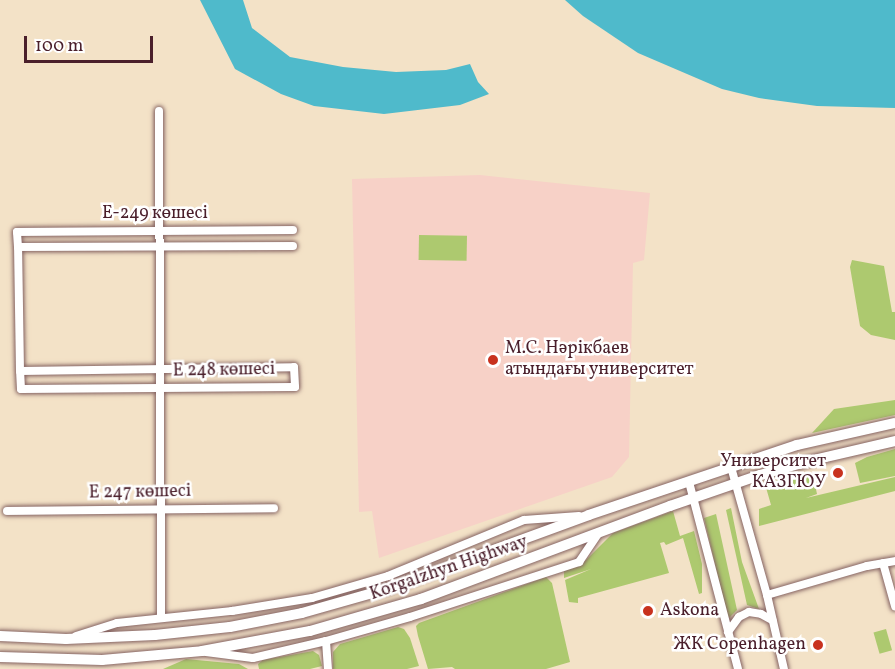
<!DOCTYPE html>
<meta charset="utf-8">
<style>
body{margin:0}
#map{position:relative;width:895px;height:669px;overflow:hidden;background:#f3e2c7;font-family:Vollkorn,serif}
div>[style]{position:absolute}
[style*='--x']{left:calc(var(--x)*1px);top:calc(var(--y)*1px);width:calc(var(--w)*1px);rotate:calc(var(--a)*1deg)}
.built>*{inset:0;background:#f7d1c7}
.green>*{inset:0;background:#adc96f;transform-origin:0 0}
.water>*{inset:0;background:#4fbacb}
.roads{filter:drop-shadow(0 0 2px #856362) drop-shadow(0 0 2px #856362)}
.minor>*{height:8px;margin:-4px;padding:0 4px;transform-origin:4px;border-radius:4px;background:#fff}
.major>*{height:10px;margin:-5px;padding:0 5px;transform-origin:5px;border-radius:5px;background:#fff}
.dots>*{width:16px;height:16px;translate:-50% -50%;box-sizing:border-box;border:3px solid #fff;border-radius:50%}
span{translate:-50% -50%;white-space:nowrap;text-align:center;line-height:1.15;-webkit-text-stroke:5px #fff;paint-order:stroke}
.street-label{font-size:18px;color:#4a1f2b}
.poi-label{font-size:18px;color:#4a1f2b}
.left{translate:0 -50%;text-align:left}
.right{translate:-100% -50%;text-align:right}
.scale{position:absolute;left:24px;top:36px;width:129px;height:27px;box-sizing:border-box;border:3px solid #4a1f2b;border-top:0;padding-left:8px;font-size:18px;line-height:21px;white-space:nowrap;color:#4a1f2b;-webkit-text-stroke:4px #fff;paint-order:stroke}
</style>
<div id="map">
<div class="built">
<div style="clip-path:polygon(480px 175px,650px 193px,644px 260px,633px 263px,629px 457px,612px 477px,379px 558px,372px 511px,359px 512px,352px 179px)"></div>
</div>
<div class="green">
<div style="left:419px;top:235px;width:48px;height:25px;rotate:1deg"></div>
<div style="clip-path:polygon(852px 260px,884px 266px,892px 312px,895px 312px,895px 340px,871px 335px,860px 326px,850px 267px)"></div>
<div style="clip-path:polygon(895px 400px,895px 415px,812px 433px,834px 409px)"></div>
<div style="clip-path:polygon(895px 449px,895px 476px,860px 483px,855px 463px,867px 457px)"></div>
<div style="clip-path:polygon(803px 473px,813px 475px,817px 494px,806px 498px,895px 477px,895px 491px,759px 526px,759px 509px,771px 505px,765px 484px)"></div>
<div style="clip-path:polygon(731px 508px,742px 562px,759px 609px,747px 605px,726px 510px)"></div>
<div style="clip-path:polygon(673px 511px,680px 536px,694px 531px,702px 564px,702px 593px,699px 594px,683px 538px,666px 545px,664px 542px,660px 543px,669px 573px,578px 598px,578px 603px,569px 602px,565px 580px,591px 569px,564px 578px,564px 571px,583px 563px,613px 533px)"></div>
<div style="clip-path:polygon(716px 514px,737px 610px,728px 619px,704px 518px)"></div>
<div style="clip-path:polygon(546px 577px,552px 583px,570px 662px,546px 669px,455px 669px,452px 667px,428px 669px,418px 636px,416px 626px,419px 623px)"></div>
<div style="clip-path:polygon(398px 627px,404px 629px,410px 638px,419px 666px,407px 669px,333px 669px,333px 652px,340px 644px)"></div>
<div style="left:886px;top:629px;width:22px;height:13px;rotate:74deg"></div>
<div style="clip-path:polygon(313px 651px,319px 655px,322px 666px,310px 669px,259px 669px,258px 664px,263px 660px)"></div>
<div style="clip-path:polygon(186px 659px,239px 664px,248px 669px,163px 669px)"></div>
</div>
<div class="water">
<div style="clip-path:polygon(200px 0,243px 0,252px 28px,290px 57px,343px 67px,396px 72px,446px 70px,470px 64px,478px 82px,489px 94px,460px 105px,384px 114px,314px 106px,281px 94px,235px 69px)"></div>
<div style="clip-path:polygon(565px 0,895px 0,895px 108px,817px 106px,759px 98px,722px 89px,638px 53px,583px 16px)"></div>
</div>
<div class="roads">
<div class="minor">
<div style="--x:159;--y:111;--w:506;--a:89.77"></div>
<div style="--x:18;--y:247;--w:275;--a:-0.2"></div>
<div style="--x:20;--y:371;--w:274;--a:-0.8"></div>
<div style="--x:294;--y:367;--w:20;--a:87"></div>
<div style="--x:295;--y:387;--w:274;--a:179.6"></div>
<div style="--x:21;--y:389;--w:18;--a:-93"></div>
<div style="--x:20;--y:371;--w:124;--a:-90.9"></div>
<div style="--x:18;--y:247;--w:15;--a:-94"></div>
<div style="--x:17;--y:232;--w:276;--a:-0.4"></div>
<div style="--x:731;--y:467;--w:133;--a:74.3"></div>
<div style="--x:767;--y:595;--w:76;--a:77.1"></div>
<div style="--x:689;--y:482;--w:193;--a:75.3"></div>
<div style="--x:7;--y:511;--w:267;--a:-0.6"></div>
<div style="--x:883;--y:563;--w:45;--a:74.4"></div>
<div style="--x:767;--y:595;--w:104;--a:-16.2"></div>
<div style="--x:867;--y:566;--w:28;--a:-10"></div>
<div style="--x:728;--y:632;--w:19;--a:-54"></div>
<div style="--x:739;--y:617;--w:11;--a:-27"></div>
<div style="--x:749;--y:612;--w:12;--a:9"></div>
<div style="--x:761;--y:614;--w:13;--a:29"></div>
<div style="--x:76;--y:636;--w:43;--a:-17.6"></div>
<div style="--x:117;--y:623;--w:116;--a:-6"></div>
<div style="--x:232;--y:611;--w:81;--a:-9.2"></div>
<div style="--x:312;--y:598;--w:79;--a:-16.1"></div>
<div style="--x:388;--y:576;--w:147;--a:-22.4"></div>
<div style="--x:524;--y:520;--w:55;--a:-4.2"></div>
<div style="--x:326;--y:641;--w:28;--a:86"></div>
<div style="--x:206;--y:652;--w:47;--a:7.3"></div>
<div style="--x:253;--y:658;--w:75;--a:-13.1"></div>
<div style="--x:326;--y:641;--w:87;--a:-15.9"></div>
<div style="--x:410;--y:617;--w:178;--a:-18"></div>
<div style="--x:579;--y:562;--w:36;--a:-56"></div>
</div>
<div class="major">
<div style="--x:0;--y:636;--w:66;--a:2.6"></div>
<div style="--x:66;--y:639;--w:89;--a:-2.6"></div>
<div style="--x:155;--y:635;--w:75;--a:-6.1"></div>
<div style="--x:230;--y:627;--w:73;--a:-11"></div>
<div style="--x:302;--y:613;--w:88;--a:-15.8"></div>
<div style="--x:387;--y:589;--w:215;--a:-20.1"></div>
<div style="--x:589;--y:515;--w:219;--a:-18.6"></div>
<div style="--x:797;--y:445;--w:100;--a:-12.7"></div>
<div style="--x:0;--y:657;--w:102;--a:1.7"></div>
<div style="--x:102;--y:660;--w:100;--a:-5.1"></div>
<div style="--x:202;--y:651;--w:110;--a:-10.5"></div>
<div style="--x:310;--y:631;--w:116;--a:-16.1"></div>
<div style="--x:421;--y:599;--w:266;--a:-20.5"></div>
<div style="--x:670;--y:506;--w:95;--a:-19"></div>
<div style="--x:760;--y:475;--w:51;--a:-15.9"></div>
<div style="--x:809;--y:461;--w:88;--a:-13.1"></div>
</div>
</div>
<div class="dots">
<div style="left:493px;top:360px;background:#c8321e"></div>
<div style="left:838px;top:473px;background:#c8321e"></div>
<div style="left:648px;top:611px;background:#c8321e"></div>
<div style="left:818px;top:645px;background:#c8321e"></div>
</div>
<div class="street-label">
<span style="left:155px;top:214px">Е-249 көшесі</span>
<span style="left:224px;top:371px;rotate:-1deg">Е 248 көшесі</span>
<span style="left:140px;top:493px;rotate:-1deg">Е 247 көшесі</span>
<span style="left:449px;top:569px;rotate:-19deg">Korgalzhyn Highway</span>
</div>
<div class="poi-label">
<span class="left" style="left:505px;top:360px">М.С. Нәрікбаев<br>атындағы университет</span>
<span class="right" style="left:826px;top:473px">Университет<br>КАЗГЮУ</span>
<span class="left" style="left:660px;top:611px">Askona</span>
<span class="right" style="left:806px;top:645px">ЖК Copenhagen</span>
</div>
<div class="scale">100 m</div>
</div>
